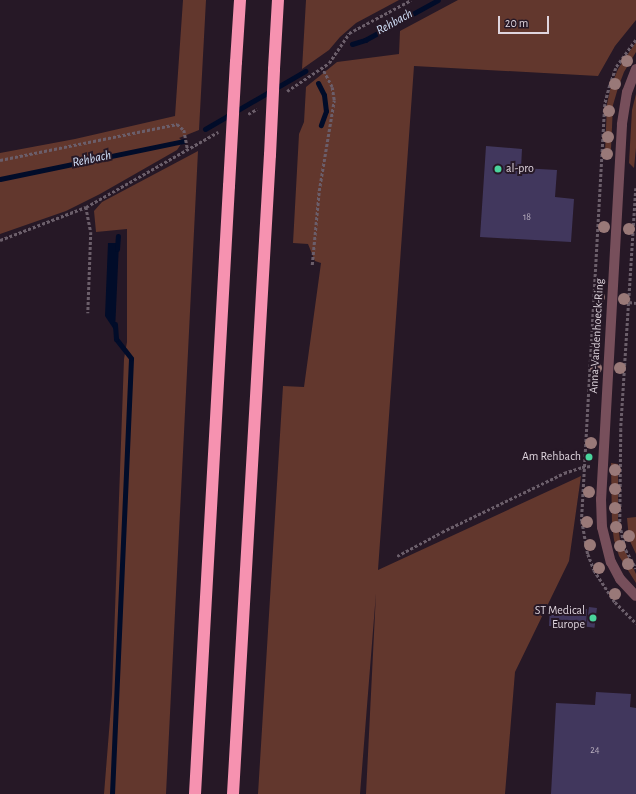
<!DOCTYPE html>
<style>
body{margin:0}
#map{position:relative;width:636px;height:794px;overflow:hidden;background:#261826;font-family:"Alegreya Sans",sans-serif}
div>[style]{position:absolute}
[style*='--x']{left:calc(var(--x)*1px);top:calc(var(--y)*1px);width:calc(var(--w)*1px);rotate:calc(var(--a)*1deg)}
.green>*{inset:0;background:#62372d}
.water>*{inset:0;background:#010c29}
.stream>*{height:5px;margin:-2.5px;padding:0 2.5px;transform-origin:2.5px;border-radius:2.5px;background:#010c29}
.building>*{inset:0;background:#41375d;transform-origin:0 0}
.path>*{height:2.5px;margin-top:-1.25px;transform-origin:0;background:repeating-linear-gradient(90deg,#6b5e6a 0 3px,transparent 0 5px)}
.minor>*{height:10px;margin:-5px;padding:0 5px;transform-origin:5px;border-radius:5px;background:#774f5b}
.motorway>*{height:12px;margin:-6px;padding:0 6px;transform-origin:6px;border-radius:6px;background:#f692b0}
.motorway-bridge>*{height:12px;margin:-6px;padding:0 6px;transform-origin:6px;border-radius:6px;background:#f692b0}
.trees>*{width:12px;height:12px;margin:-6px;border-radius:50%;background:#997978}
.dots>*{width:11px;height:11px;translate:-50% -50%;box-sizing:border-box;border:2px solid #261826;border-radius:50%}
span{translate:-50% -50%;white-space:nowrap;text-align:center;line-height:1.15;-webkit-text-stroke:4px #261826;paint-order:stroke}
.number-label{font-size:10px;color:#b8aebe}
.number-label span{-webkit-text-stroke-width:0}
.poi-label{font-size:12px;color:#dfd5de}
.left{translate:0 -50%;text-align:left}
.right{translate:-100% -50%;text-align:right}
.street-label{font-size:12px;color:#dfd5de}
.water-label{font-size:13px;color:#d2e0f9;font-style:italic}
.scale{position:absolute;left:498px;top:16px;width:51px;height:18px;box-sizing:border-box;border:2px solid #dfd5de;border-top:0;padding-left:5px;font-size:12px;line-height:14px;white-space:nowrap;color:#dfd5de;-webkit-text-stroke:3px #261826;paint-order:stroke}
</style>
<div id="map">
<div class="green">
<div style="clip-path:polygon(183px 0,206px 0,199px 130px,179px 138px,183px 141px,177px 150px,100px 194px,66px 211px,0 234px,0 153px,75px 139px,175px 116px)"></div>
<div style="clip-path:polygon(306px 0,399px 0,356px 23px,340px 37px,329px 50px,302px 69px)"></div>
<div style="clip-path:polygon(458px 0,636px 0,636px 20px,615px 46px,598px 76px,414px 66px,378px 570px,581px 476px,569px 561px,515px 672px,505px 794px,366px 794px,376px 593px,360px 794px,258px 794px,283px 386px,304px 387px,321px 263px,315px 261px,308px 244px,293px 243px,299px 134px,304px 122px,306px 87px,337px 62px,399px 54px,400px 31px)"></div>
<div style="clip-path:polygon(636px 42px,636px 52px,624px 72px,618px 88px,613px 105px,611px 149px,605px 153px,607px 104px,611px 86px,618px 69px)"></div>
<div style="clip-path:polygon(636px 94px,636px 148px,634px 168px,629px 163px,632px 110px)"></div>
<div style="clip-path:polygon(198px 151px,166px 794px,104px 794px,112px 694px,124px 359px,127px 342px,127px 229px,96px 232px,94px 211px,102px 202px)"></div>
<div style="clip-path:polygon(611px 463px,618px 464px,618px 525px,620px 540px,636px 574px,636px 583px,619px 556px,614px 540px,612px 525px)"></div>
<div style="clip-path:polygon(636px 517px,636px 554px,629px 539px,627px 518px)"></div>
</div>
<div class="water">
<div style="clip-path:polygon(108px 243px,119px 243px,115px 331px,105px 316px)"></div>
</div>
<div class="stream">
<div style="--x:352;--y:44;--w:14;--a:-17"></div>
<div style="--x:365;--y:40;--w:83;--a:-28.7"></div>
<div style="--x:318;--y:83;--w:13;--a:63"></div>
<div style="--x:324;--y:95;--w:16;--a:83"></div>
<div style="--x:326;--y:111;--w:15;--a:110"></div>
<div style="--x:205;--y:129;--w:116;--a:-30.1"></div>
<div style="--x:0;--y:179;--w:187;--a:-11.7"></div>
<div style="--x:117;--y:249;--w:13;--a:-86"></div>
<div style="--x:112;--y:794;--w:436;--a:-87.5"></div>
<div style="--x:131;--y:358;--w:24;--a:-128"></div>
<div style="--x:116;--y:339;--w:15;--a:-94"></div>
</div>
<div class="building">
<div style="clip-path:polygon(486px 146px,522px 149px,521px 168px,557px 170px,555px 197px,574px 199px,571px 242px,480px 237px)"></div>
<div style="left:550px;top:607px;width:37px;height:19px;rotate:3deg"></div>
<div style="left:589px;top:607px;width:8px;height:20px;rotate:7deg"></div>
<div style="clip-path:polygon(596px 692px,631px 694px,630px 707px,636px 708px,636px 794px,551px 794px,556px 703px,595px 705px)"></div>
</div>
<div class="path">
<div style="--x:636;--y:40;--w:34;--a:126"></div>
<div style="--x:616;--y:68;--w:18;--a:109"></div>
<div style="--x:610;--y:85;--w:20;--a:105"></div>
<div style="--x:605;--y:104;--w:418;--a:93.2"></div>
<div style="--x:582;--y:521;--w:34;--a:80"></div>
<div style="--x:588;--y:554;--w:17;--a:69"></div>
<div style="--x:594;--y:570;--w:38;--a:57"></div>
<div style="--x:615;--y:602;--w:30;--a:45"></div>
<div style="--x:287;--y:91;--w:50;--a:-33.7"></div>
<div style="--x:329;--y:63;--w:36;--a:-56"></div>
<div style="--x:349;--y:33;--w:70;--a:-28"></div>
<div style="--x:248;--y:114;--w:10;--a:-29"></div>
<div style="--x:0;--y:160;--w:181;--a:-11.5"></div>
<div style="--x:177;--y:124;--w:9;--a:41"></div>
<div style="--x:184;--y:130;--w:21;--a:79"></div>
<div style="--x:636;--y:188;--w:241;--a:93.6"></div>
<div style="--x:621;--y:429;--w:96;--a:90.6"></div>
<div style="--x:620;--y:525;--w:26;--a:77"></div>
<div style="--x:626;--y:550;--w:21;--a:61"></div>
<div style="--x:86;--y:207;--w:25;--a:79"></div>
<div style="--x:91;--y:232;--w:81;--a:92.1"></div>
<div style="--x:0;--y:240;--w:92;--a:-21"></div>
<div style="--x:86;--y:207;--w:152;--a:-29.6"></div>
<div style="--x:312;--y:265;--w:74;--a:-84.6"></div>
<div style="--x:319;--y:191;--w:92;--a:-80.6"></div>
<div style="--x:334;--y:100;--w:13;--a:-99"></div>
<div style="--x:332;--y:87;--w:21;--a:-118"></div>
<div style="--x:629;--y:302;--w:7;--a:8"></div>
<div style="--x:397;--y:556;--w:51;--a:-28.1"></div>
<div style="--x:442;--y:532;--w:136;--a:-25.8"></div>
<div style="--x:564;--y:473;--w:19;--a:-18"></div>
<div style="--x:582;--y:467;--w:9;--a:-6"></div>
</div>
<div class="minor">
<div style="--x:636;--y:69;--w:25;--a:111"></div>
<div style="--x:627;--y:92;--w:33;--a:99"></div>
<div style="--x:622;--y:125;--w:375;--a:93.2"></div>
<div style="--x:601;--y:499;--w:28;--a:88"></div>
<div style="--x:602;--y:527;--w:36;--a:76"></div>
<div style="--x:611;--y:562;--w:19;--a:62"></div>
<div style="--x:620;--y:579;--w:23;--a:47"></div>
</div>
<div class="motorway">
<div style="--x:236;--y:62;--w:62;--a:-86.3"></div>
<div style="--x:274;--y:69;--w:69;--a:-86.7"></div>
<div style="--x:195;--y:794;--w:609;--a:-86.8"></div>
<div style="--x:233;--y:794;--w:640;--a:-86.69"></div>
</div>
<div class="motorway-bridge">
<div style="--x:270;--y:155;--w:86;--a:-87.3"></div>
<div style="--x:229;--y:186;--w:124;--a:-86.8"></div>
</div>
<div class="trees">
<div style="left:627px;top:61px"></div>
<div style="left:615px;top:84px"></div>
<div style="left:609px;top:111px"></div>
<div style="left:608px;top:137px"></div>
<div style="left:607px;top:154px"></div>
<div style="left:604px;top:227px"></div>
<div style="left:629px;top:229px"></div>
<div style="left:599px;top:297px"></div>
<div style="left:624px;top:299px"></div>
<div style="left:596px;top:368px"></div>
<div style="left:620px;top:368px"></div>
<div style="left:591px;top:443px"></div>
<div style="left:615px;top:470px"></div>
<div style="left:615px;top:489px"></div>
<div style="left:589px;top:492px"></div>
<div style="left:615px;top:508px"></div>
<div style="left:587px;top:522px"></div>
<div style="left:616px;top:527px"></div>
<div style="left:629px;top:536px"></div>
<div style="left:590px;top:545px"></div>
<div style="left:620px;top:546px"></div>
<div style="left:628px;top:564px"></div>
<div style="left:599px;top:568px"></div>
<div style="left:615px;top:594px"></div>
</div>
<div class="dots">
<div style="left:498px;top:169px;background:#4ad49c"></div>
<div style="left:589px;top:457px;background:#4ad49c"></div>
<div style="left:593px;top:618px;background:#4ad49c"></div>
</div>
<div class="number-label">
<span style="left:527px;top:218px">18</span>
<span style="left:595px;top:751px">24</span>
</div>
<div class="poi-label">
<span class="left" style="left:506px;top:169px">al-pro</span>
<span class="right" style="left:581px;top:457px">Am Rehbach</span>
<span class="right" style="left:585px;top:618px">ST Medical<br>Europe</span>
</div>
<div class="street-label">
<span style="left:597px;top:336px;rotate:-87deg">Anna-Vandenhoeck-Ring</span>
</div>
<div class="water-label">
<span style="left:395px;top:23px;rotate:-29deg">Rehbach</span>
<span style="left:92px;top:160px;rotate:-12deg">Rehbach</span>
</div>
<div class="scale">20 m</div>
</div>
